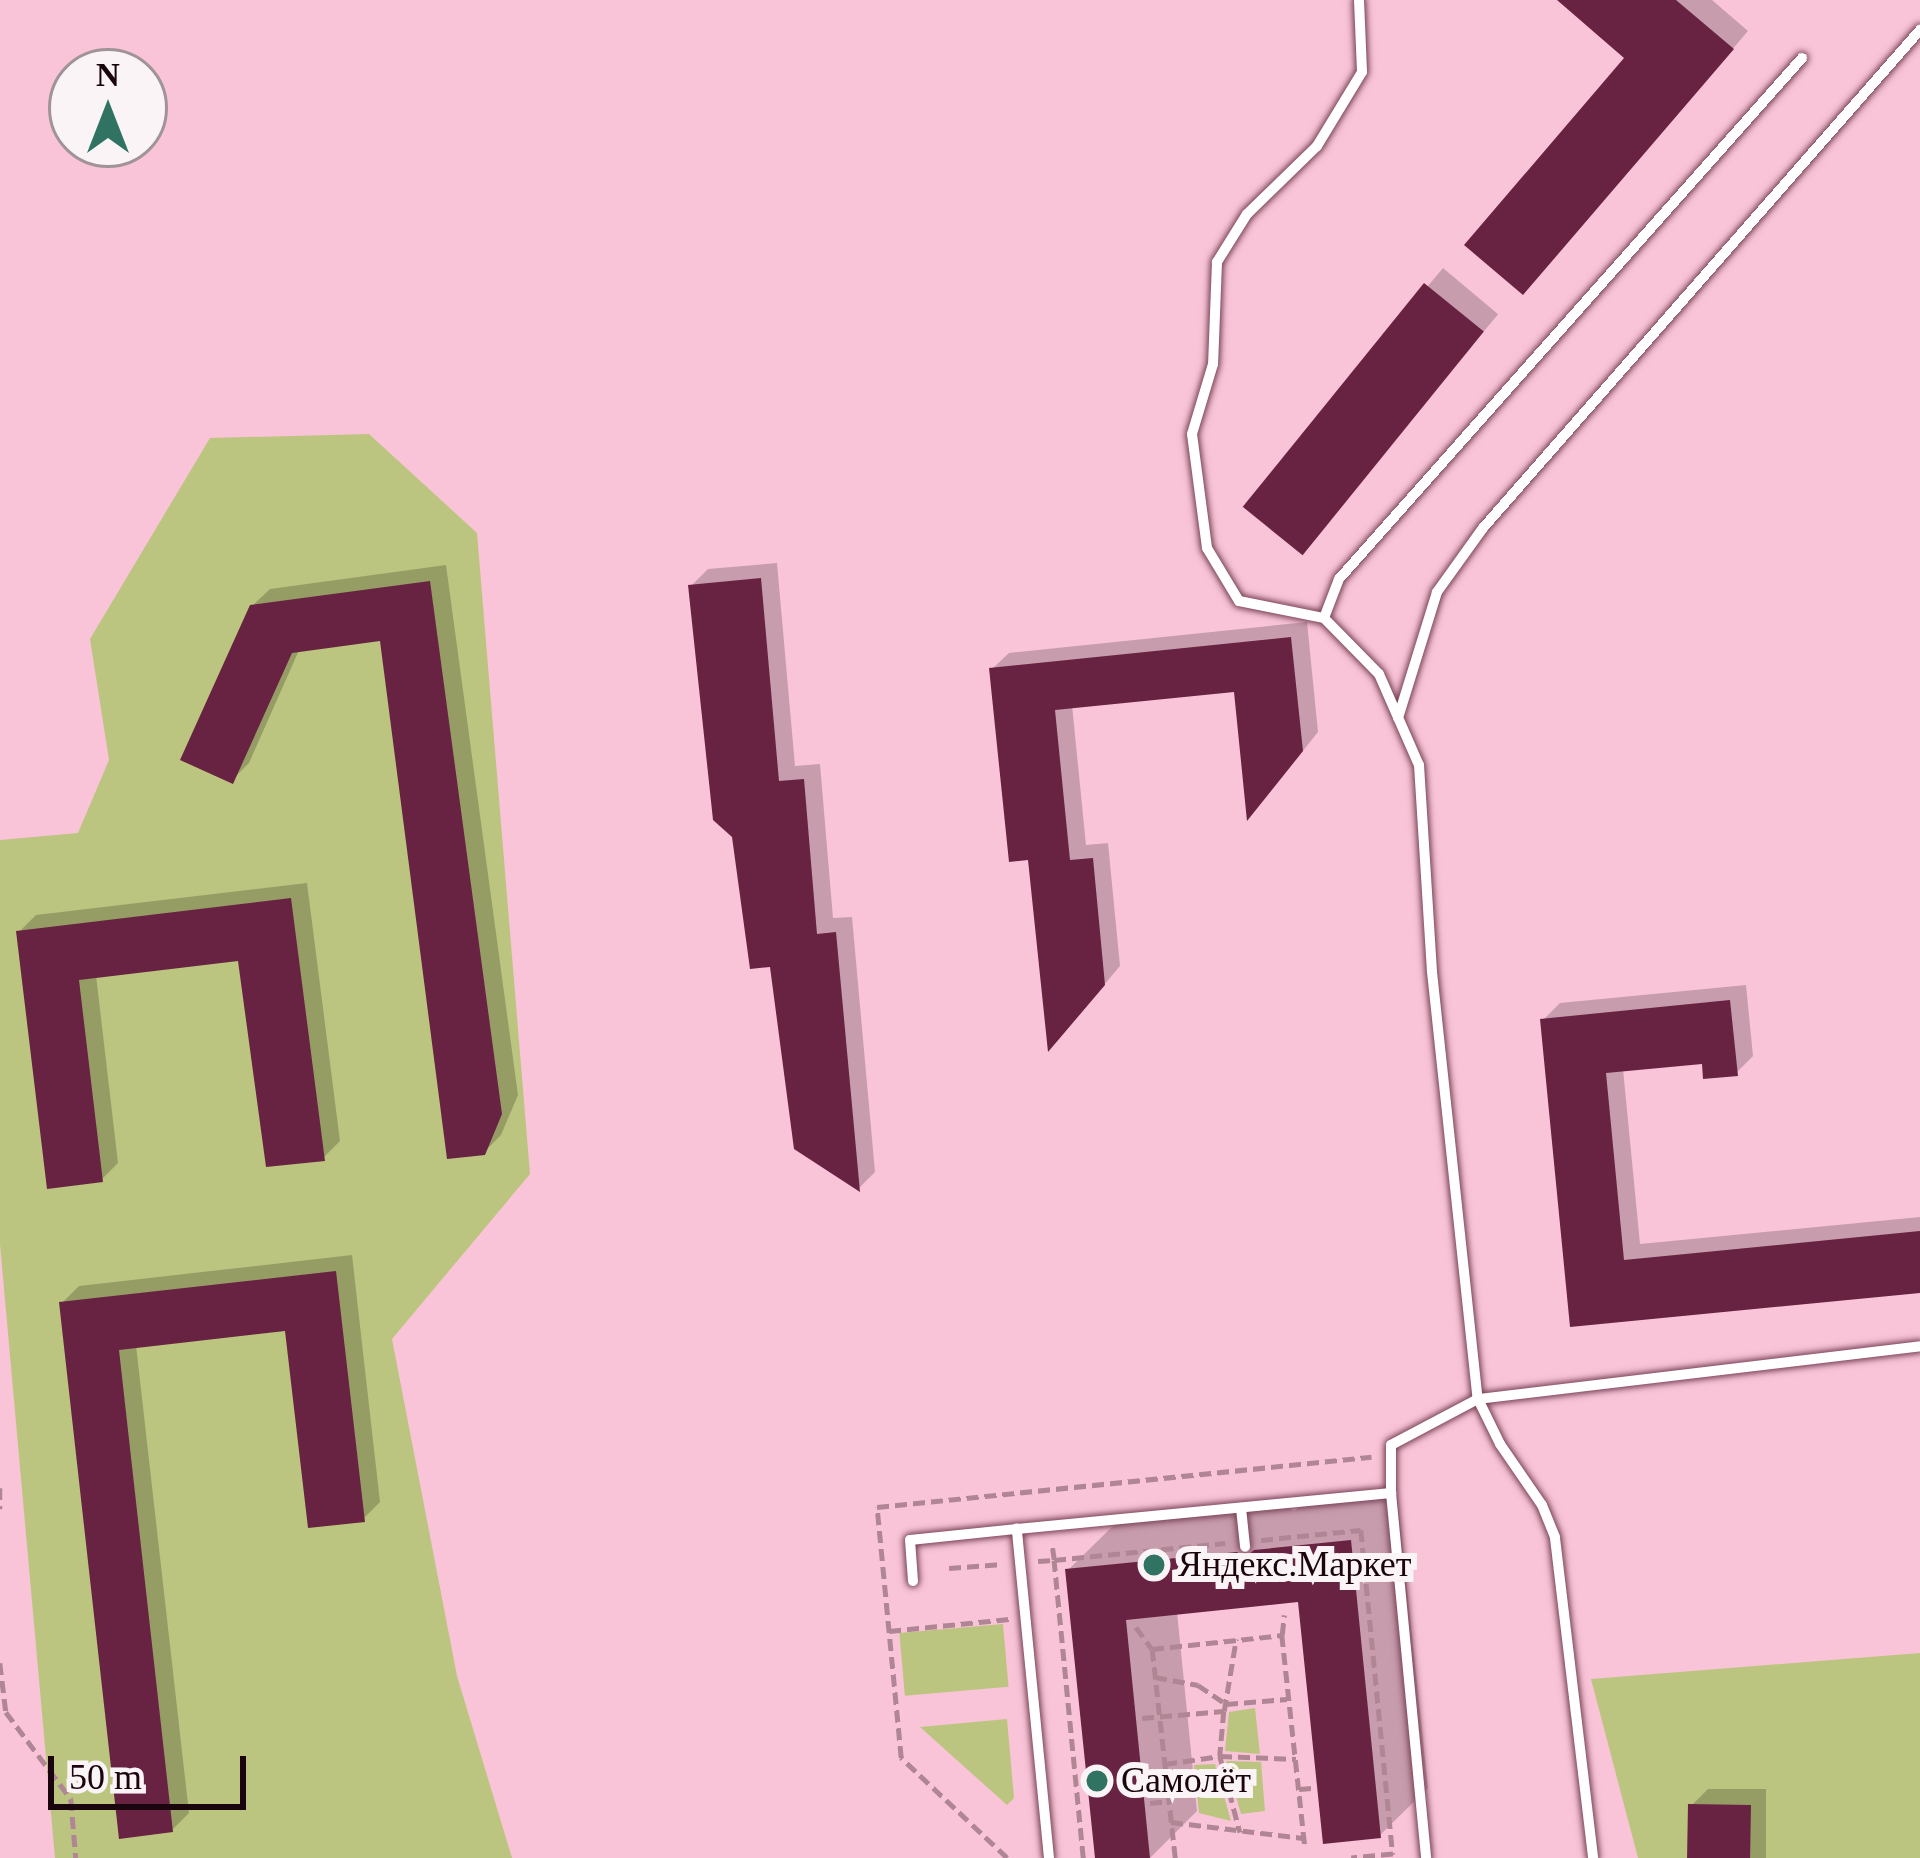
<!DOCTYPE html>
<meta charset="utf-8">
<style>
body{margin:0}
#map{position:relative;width:1920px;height:1858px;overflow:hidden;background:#f9c4d7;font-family:"Times New Roman",serif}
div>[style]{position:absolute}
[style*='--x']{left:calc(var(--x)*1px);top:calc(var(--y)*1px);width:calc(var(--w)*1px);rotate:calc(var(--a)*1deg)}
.green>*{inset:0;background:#bbc57f;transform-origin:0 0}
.shadow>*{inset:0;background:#0003;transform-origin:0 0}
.building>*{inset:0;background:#682242;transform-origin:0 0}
.path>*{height:4.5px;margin-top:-2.25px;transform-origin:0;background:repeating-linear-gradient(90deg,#b08695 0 12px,transparent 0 18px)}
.roads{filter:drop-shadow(0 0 3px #7a4359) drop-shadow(0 0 3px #7a4359)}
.lane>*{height:10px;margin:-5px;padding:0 5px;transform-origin:5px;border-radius:5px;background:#fff}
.dots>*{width:33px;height:33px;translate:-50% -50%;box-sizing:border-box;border:6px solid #fbf4f6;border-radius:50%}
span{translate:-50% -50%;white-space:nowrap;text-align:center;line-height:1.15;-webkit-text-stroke:12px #fbf4f6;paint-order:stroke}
.poi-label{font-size:36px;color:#1a050e}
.left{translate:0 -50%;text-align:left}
.north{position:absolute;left:48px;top:48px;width:120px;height:120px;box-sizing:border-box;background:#fbf4f6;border:3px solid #a19499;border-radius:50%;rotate:0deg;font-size:33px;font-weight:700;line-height:48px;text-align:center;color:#1a050e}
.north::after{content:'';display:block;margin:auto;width:42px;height:54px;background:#317363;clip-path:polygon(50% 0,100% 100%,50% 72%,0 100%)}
.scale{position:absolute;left:48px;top:1756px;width:198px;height:54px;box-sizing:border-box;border:6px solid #1a050e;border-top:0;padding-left:15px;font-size:36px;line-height:42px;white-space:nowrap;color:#1a050e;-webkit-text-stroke:9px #fbf4f6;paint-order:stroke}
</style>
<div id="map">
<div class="green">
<div style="clip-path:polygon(369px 434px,477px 533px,530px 1174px,392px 1339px,457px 1676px,512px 1858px,55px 1858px,0 1244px,0 840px,78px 833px,109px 760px,90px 639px,210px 438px)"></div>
<div style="left:1003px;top:1624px;width:63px;height:104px;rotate:85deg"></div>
<div style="clip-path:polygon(1920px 1653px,1920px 1858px,1638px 1858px,1591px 1679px)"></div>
<div style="clip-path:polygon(1255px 1708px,1260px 1754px,1225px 1751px,1229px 1712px)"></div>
<div style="clip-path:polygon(1007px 1719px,1014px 1798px,1007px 1805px,920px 1727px)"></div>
<div style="clip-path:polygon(1226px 1761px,1261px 1762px,1265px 1811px,1241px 1814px)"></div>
<div style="clip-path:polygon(1215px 1764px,1231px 1821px,1199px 1813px,1194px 1765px)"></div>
</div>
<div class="shadow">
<div style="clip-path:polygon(1562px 0,1712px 0,1748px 31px,1539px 275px,1629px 57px)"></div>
<div style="left:1443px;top:268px;width:72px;height:307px;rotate:40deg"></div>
<div style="clip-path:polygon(777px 563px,795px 766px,820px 764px,833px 918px,852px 917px,875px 1172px,859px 1188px,773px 963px,735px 836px,691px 586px,708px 569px)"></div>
<div style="clip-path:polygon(446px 565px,518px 1095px,501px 1135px,484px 1152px,382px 638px,300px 648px,249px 763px,232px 780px,252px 606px,270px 589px)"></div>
<div style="clip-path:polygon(1307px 622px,1318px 732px,1263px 801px,1237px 689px,1072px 705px,1086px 845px,1108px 843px,1120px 966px,1064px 1032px,992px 669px,1009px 653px)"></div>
<div style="clip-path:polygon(307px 883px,340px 1141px,323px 1158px,241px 958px,96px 975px,118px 1163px,101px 1180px,19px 932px,36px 915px)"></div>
<div style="clip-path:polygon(1746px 985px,1753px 1056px,1736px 1073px,1704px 1061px,1623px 1069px,1640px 1244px,1920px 1217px,1920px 1290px,1572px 1323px,1543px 1020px,1560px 1003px)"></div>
<div style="clip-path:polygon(352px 1255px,380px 1502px,363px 1519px,288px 1327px,136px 1345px,189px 1813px,172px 1830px,62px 1303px,79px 1286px)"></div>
<div style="clip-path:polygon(1397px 1494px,1428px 1788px,1380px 1835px,1301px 1599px,1177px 1612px,1197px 1811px,1150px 1858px,1098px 1858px,1068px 1570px,1116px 1523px,1285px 1505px,1294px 1511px,1305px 1503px)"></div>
<div style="clip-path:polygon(1708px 1789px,1766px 1789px,1766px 1858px,1691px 1858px,1691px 1806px)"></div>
</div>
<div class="building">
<div style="clip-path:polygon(1557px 0,1676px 0,1734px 49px,1523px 295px,1464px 245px,1624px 58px)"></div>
<div style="left:1424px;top:283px;width:77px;height:288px;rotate:39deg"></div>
<div style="clip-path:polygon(761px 578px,779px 781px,804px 779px,817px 934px,836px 932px,860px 1192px,794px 1149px,770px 967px,750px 969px,732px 837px,713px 820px,688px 585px)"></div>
<div style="clip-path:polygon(430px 581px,502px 1114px,485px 1155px,447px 1159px,380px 641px,292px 653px,233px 784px,180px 760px,250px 605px)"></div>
<div style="clip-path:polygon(1291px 637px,1303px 751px,1247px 821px,1234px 692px,1055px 710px,1070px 860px,1093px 858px,1105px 985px,1048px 1052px,1028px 860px,1009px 862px,989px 668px)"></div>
<div style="clip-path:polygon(291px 898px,325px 1161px,266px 1167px,238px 961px,79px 980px,103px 1182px,47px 1189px,16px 931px)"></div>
<div style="clip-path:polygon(1730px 1000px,1738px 1076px,1703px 1079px,1702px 1064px,1606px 1073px,1624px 1260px,1920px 1231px,1920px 1293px,1570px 1327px,1540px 1019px)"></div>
<div style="clip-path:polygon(336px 1271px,365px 1522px,308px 1528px,285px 1331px,119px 1350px,173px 1832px,119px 1839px,59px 1302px)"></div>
<div style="clip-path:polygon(1351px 1540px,1381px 1838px,1323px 1844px,1298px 1602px,1126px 1620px,1150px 1858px,1095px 1858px,1065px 1569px,1237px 1552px,1245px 1557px,1254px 1550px)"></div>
<div style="left:1688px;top:1804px;width:63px;height:54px;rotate:1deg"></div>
</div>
<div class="path">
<div style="--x:0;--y:1488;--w:21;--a:90"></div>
<div style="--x:1261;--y:1540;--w:100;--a:-5.7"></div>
<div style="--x:1361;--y:1530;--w:326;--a:84.4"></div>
<div style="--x:1393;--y:1854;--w:42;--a:174.6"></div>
<div style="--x:1038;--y:1561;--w:16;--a:-4"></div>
<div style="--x:1054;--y:1560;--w:15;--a:-98"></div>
<div style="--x:949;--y:1568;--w:54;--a:-4.2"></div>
<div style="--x:1136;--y:1627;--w:27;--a:54"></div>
<div style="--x:889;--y:1631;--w:121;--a:-5.7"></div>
<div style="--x:1282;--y:1635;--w:20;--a:-84"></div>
<div style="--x:0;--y:1663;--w:49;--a:83"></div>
<div style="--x:6;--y:1712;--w:109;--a:53.2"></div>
<div style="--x:71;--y:1799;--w:59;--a:85.2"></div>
<div style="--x:1155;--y:1677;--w:44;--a:10.5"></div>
<div style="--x:1198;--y:1685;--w:34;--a:34"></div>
<div style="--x:1226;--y:1704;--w:61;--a:-4.7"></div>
<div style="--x:1224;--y:1711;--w:45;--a:95.1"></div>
<div style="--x:1220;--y:1756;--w:79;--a:75.3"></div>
<div style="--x:1142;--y:1718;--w:82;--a:-4.9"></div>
<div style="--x:1224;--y:1711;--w:73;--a:-80.5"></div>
<div style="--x:1165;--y:1764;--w:56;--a:-8.3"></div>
<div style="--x:1220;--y:1756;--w:76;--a:2.3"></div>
<div style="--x:1299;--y:1789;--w:13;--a:-4"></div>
<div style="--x:1150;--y:1803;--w:19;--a:-6"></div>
<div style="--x:1171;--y:1822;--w:133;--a:6.9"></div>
<div style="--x:1007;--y:1858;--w:146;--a:-136.7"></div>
<div style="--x:901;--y:1758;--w:252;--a:-95.5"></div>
<div style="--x:877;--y:1507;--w:497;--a:-5.8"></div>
<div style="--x:1083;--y:1858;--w:299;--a:-95.6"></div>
<div style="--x:1054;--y:1560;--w:172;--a:-5.7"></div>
<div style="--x:1175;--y:1858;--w:210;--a:-96.3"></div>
<div style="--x:1152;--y:1649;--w:131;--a:-6.1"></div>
<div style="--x:1282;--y:1635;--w:213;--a:83.8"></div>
</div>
<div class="roads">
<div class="lane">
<div style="--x:1359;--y:0;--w:72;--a:87.6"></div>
<div style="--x:1362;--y:72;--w:87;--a:121.3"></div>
<div style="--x:1317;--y:146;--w:98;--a:135.8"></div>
<div style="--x:1247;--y:214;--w:57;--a:122"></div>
<div style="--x:1217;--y:262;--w:102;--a:92.2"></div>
<div style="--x:1213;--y:364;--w:73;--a:106.7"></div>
<div style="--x:1192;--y:434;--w:115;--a:82.5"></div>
<div style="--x:1207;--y:548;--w:62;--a:58.9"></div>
<div style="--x:1239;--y:601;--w:87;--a:11.3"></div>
<div style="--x:1324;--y:618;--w:42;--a:-69"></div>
<div style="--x:1339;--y:579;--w:697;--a:-48.37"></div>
<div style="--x:1324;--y:618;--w:78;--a:45.5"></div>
<div style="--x:1379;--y:674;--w:99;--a:66.3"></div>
<div style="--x:1419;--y:765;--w:207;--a:86.4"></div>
<div style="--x:1432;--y:972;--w:429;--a:83.9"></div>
<div style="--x:1478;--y:1399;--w:50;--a:63.9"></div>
<div style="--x:1500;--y:1444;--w:74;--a:55.5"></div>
<div style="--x:1542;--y:1505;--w:35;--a:68"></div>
<div style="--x:1555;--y:1538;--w:322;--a:83.2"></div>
<div style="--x:1398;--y:718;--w:132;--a:-72.8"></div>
<div style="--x:1437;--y:592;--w:79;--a:-54.3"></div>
<div style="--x:1483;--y:528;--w:663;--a:-48.73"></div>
<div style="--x:1391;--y:1493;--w:48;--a:-90"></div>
<div style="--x:1391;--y:1445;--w:98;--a:-27.9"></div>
<div style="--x:1478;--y:1399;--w:445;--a:-6.8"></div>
<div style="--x:1241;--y:1508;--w:39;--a:84"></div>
<div style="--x:913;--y:1581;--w:41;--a:-94.2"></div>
<div style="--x:910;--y:1540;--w:108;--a:-5.9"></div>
<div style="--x:1049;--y:1858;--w:331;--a:-95.6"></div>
<div style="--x:1017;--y:1529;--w:376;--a:-5.5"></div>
<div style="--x:1391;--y:1493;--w:367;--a:84.5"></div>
</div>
</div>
<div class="dots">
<div style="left:1154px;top:1565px;background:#317363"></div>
<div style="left:1097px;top:1781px;background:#317363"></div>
</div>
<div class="poi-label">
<span class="left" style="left:1178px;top:1565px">Яндекс.Маркет</span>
<span class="left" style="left:1121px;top:1781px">Самолёт</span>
</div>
<div class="north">N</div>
<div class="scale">50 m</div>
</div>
